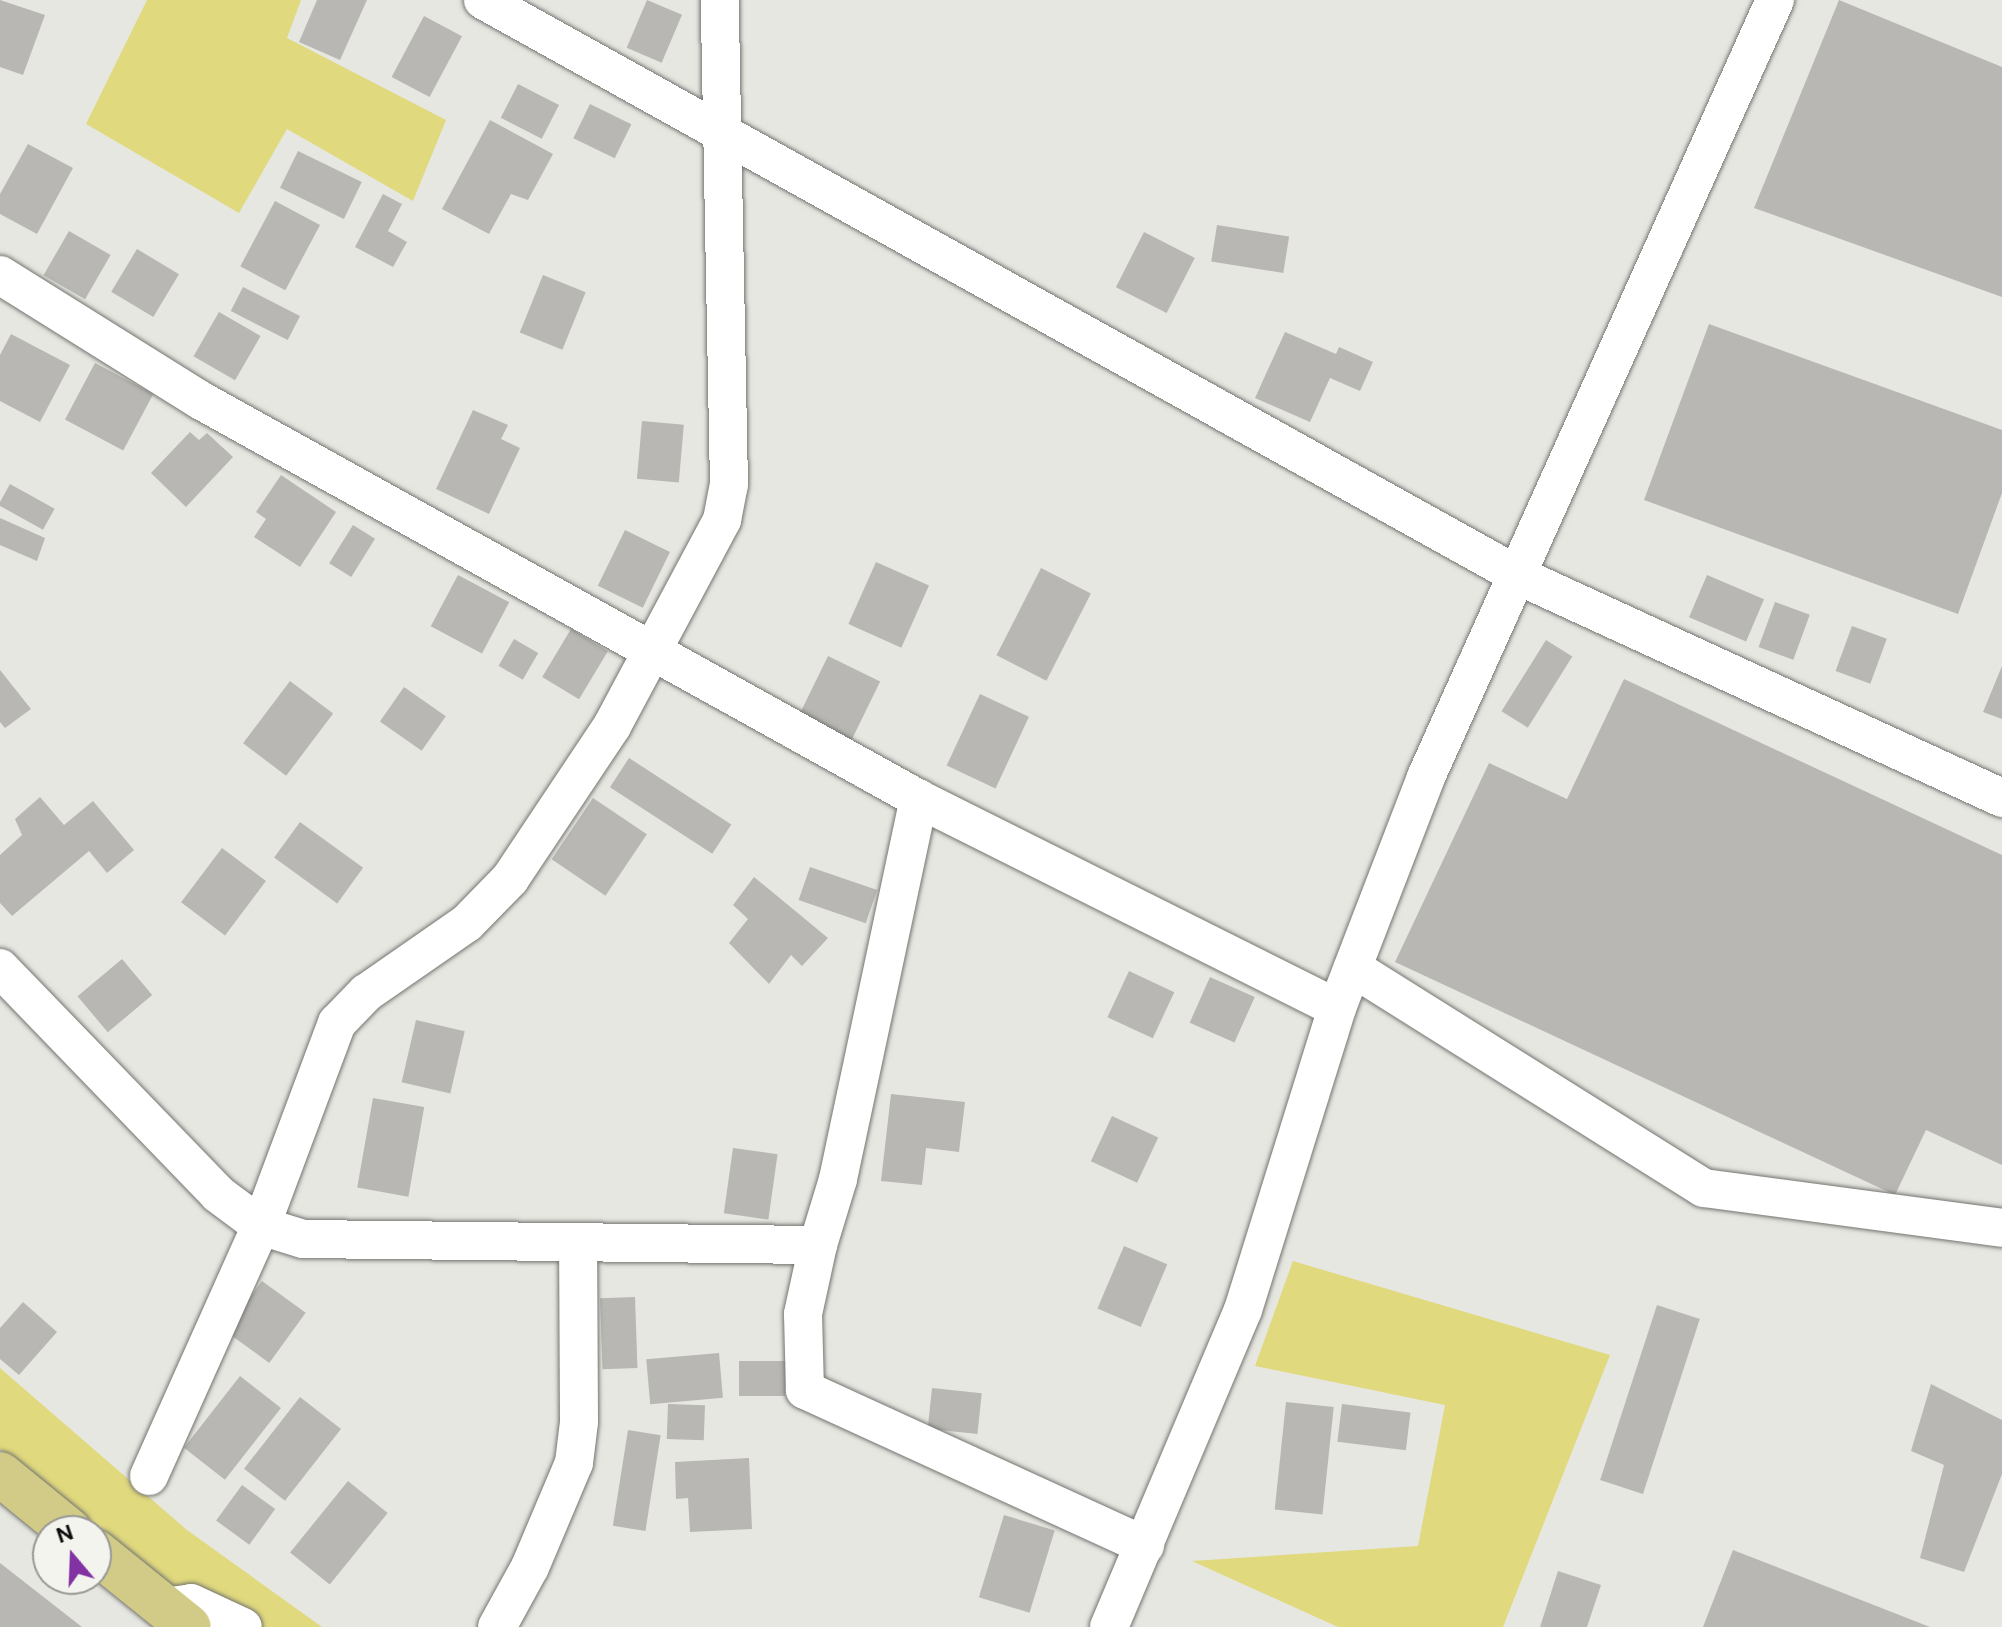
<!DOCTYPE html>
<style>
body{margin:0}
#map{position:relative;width:2002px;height:1627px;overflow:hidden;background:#e7e7e2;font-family:"DM Sans",sans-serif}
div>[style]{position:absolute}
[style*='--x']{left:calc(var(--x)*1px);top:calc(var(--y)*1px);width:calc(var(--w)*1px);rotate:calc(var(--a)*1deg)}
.green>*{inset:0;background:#e0d97e}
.building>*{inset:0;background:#b8b7b3;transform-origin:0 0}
.roads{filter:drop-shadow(0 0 2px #747470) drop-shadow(0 0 2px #747470)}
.minor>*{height:38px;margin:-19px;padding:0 19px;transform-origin:19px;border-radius:19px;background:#fff}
.major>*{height:44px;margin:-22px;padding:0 22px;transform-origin:22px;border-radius:22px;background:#d1cb87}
span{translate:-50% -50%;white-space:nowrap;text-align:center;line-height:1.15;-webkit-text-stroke:8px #f4f4ef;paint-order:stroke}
.north{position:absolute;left:32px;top:1515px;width:80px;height:80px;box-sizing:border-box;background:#f4f4ef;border:2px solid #989894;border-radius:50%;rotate:341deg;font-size:22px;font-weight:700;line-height:32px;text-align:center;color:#0e0e0c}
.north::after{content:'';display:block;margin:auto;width:28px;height:36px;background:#8232a2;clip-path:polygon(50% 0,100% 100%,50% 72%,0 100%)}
</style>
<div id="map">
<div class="green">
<div style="clip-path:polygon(147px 0,301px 0,287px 38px,446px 120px,413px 201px,287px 129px,239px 213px,86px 124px)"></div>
<div style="clip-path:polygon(1293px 1261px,1610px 1355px,1503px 1627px,1338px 1627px,1192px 1561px,1418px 1546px,1445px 1405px,1255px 1366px)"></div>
<div style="clip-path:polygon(0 1368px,187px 1530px,322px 1627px,222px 1627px,0 1449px)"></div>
</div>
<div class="building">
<div style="clip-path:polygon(0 0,45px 15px,23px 75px,0 67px)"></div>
<div style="clip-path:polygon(317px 0,367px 0,340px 60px,299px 42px)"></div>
<div style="left:647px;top:0;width:38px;height:52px;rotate:23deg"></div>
<div style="clip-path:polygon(1839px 0,2002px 67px,2002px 297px,1754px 208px)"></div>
<div style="left:424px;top:16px;width:43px;height:69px;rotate:28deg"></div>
<div style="left:518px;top:84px;width:46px;height:38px;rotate:27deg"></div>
<div style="left:590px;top:104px;width:46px;height:38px;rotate:26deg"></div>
<div style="clip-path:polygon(490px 120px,553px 154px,528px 200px,511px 194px,489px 234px,442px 209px)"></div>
<div style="clip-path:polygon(28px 144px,73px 168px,37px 234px,0 214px,0 194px)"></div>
<div style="left:298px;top:151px;width:71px;height:41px;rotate:26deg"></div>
<div style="clip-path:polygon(383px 194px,402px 204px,388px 231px,407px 242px,393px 267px,355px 247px)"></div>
<div style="left:275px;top:201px;width:51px;height:74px;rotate:28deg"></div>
<div style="left:1217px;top:225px;width:73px;height:37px;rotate:9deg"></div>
<div style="left:69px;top:231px;width:48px;height:51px;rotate:30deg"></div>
<div style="left:1144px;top:232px;width:57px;height:62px;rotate:27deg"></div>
<div style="left:137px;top:249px;width:49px;height:50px;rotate:31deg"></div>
<div style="left:543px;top:275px;width:46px;height:62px;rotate:22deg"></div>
<div style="left:243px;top:287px;width:64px;height:27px;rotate:27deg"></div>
<div style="left:219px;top:312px;width:48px;height:51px;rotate:30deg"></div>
<div style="clip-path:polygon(1709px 324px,2002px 430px,2002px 493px,1958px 614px,1644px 500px)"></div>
<div style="clip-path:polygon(1285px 332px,1336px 354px,1339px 347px,1373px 362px,1360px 391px,1330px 378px,1310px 422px,1255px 398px)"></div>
<div style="clip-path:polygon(11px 334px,70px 365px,40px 422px,0 401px,0 355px)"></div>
<div style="left:95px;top:363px;width:66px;height:64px;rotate:28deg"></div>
<div style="clip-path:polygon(473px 410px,508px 425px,501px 439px,520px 448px,489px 514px,436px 489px)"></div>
<div style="left:642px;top:421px;width:42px;height:58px;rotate:5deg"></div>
<div style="clip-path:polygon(190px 432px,199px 440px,207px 433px,233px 457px,186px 507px,151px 473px)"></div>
<div style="clip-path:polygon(281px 475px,336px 512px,300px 567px,254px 537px,266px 519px,256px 512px)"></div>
<div style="left:10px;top:484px;width:51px;height:24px;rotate:29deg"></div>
<div style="clip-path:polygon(0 518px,45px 538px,37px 561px,0 545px)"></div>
<div style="left:353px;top:525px;width:26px;height:45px;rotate:32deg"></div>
<div style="left:625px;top:530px;width:50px;height:62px;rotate:26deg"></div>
<div style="left:876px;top:562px;width:58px;height:68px;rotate:24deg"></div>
<div style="left:1041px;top:568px;width:56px;height:98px;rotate:27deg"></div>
<div style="left:458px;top:575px;width:58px;height:58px;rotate:28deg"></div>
<div style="left:1707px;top:575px;width:62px;height:46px;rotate:23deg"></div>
<div style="left:1775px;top:602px;width:37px;height:48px;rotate:20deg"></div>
<div style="left:1852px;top:626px;width:37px;height:48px;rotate:20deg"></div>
<div style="left:571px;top:629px;width:43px;height:56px;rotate:31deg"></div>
<div style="left:514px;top:639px;width:28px;height:31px;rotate:30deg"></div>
<div style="left:1546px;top:640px;width:31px;height:84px;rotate:32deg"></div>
<div style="left:828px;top:656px;width:58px;height:69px;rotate:26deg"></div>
<div style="clip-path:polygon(2002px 666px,2002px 719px,1983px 712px)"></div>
<div style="clip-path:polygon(0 670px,31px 709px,5px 728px,0 722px)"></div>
<div style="clip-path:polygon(1624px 679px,2002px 855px,2002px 1165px,1926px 1130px,1895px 1195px,1395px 962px,1489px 763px,1567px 799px)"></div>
<div style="left:290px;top:681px;width:54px;height:78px;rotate:37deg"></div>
<div style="left:404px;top:687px;width:51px;height:42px;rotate:35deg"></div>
<div style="left:980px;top:694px;width:54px;height:79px;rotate:25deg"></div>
<div style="left:629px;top:758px;width:122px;height:35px;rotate:33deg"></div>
<div style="clip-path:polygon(40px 797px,64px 825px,93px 801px,134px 850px,107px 873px,89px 851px,12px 916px,0 903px,0 855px,22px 835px,15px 819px)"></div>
<div style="left:593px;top:798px;width:65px;height:74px;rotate:34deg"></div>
<div style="left:300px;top:822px;width:78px;height:44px;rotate:36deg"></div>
<div style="left:222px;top:848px;width:55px;height:68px;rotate:37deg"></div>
<div style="left:810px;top:867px;width:71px;height:35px;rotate:19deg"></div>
<div style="clip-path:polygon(754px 877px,828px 938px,802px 966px,791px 955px,769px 984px,729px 943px,748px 919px,733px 905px)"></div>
<div style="left:122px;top:959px;width:47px;height:58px;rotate:50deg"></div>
<div style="left:1129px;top:971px;width:50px;height:51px;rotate:25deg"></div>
<div style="left:1210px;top:977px;width:49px;height:50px;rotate:24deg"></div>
<div style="left:416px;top:1020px;width:50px;height:64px;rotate:13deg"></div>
<div style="clip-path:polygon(891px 1094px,965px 1102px,959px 1152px,926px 1148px,922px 1185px,881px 1181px)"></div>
<div style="left:373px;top:1098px;width:52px;height:91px;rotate:10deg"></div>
<div style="left:1112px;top:1116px;width:51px;height:50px;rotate:25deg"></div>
<div style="left:733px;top:1148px;width:45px;height:66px;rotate:8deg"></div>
<div style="left:1124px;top:1246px;width:47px;height:68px;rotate:23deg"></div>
<div style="left:262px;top:1281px;width:54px;height:62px;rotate:36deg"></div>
<div style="left:635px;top:1297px;width:71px;height:35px;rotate:88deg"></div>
<div style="clip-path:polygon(23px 1302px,57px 1332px,19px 1375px,0 1359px,0 1328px)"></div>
<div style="left:1657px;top:1305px;width:45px;height:184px;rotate:18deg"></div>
<div style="left:719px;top:1353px;width:45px;height:73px;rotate:85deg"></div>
<div style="left:739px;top:1361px;width:46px;height:35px"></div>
<div style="left:240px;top:1376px;width:52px;height:91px;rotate:38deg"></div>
<div style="clip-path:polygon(1931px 1384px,2002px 1420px,2002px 1474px,1964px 1572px,1920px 1558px,1944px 1465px,1911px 1451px)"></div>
<div style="left:932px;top:1388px;width:50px;height:41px;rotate:6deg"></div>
<div style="left:300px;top:1397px;width:52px;height:91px;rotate:38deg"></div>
<div style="left:1286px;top:1402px;width:48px;height:108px;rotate:6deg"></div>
<div style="left:668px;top:1404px;width:37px;height:35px;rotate:2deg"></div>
<div style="left:1342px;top:1404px;width:69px;height:38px;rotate:7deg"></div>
<div style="left:628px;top:1430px;width:33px;height:97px;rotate:9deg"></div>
<div style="clip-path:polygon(749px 1458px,752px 1529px,690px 1532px,688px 1498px,676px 1499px,675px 1462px)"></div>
<div style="left:348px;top:1481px;width:51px;height:92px;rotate:39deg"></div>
<div style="left:242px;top:1485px;width:41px;height:44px;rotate:36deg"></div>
<div style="left:1004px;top:1515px;width:53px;height:86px;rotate:17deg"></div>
<div style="clip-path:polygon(1733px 1550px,1930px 1627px,1703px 1627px)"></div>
<div style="clip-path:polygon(0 1563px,82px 1627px,0 1627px)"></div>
<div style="clip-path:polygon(1558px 1571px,1601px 1585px,1587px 1627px,1540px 1627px)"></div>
</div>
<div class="roads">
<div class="minor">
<div style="--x:483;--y:0;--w:1185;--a:29.07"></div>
<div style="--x:1519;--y:576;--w:532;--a:24.68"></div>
<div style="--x:0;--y:275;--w:236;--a:32"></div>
<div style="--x:200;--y:400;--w:822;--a:29.03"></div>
<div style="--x:919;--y:799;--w:467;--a:26.6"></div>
<div style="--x:0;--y:968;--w:314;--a:46"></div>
<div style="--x:218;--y:1194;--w:54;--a:36.7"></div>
<div style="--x:261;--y:1226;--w:44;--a:17.2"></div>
<div style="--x:303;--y:1239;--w:515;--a:0.67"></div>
<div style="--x:818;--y:1245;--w:69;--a:-73.1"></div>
<div style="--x:838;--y:1179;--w:389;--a:-78"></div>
<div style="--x:1353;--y:968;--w:414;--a:32.1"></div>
<div style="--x:1704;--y:1188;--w:301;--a:7.6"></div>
<div style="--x:818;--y:1245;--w:71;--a:102.3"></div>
<div style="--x:803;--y:1314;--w:76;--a:88.5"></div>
<div style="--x:805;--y:1390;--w:374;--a:24.6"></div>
<div style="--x:149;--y:1476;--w:274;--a:-65.9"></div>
<div style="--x:261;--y:1226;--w:217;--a:-69.5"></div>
<div style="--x:337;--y:1023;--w:42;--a:-46"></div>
<div style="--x:366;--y:993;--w:123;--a:-34.7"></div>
<div style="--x:467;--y:923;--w:62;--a:-45.7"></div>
<div style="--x:510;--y:879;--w:184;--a:-56.3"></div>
<div style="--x:612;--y:726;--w:234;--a:-61.9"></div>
<div style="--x:722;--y:520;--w:36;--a:-79"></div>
<div style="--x:729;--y:485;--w:485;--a:-91.1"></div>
<div style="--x:164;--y:1607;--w:27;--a:-8"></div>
<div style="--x:191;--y:1603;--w:57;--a:24.8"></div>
<div style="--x:497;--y:1627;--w:68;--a:-61.2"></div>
<div style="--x:530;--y:1567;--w:113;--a:-67.1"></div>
<div style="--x:574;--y:1463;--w:41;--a:-83"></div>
<div style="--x:579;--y:1422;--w:180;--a:-90.3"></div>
<div style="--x:1109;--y:1627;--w:344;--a:-67.1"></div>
<div style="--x:1243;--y:1310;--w:316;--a:-72.7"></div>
<div style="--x:1337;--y:1008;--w:248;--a:-68.9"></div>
<div style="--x:1426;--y:777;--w:852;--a:-65.81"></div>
</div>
<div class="major">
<div style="--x:0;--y:1474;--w:90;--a:39.2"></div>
<div style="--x:96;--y:1552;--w:119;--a:38.9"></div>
</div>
</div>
<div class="north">N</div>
</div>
